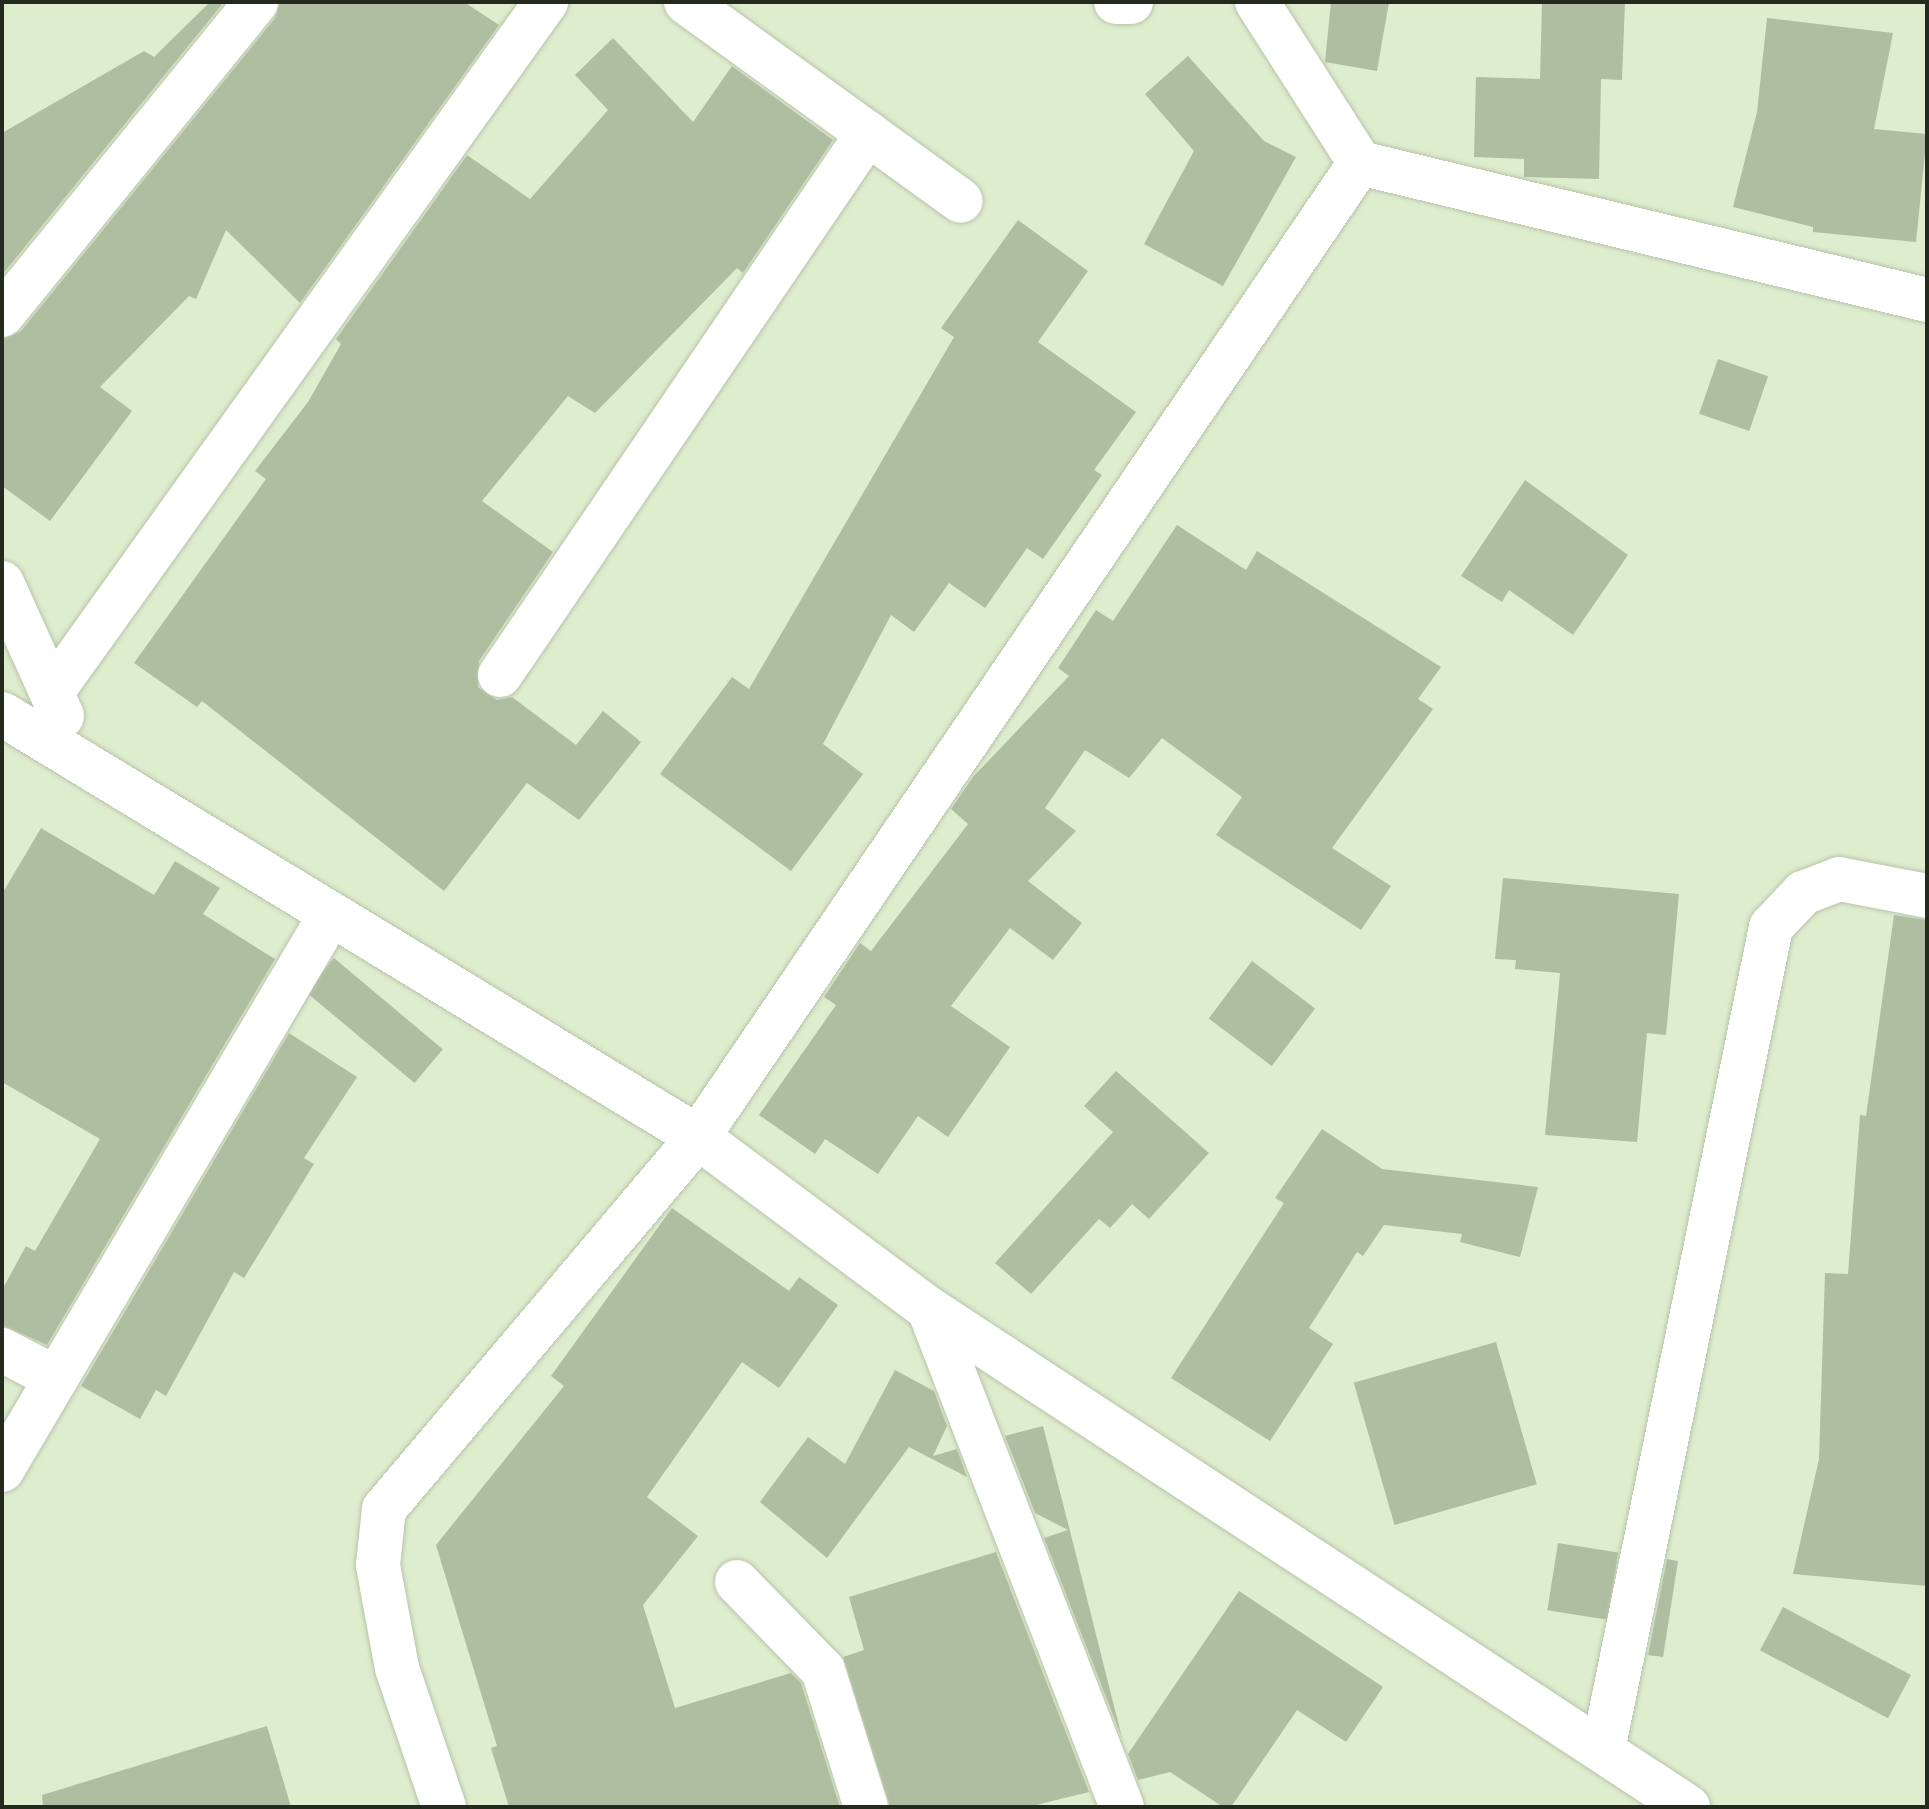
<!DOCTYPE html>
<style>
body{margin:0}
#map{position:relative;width:1929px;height:1809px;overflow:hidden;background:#dfedcf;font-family:Inter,sans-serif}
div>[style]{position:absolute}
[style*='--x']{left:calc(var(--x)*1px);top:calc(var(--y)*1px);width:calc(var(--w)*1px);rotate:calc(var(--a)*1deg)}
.building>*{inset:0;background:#afbda0;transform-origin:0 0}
.roads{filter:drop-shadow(0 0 2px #b7c5a8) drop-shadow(0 0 2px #b7c5a8)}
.minor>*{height:44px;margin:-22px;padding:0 22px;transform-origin:22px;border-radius:22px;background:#fff}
span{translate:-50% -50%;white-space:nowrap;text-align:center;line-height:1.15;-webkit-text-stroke:7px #fff;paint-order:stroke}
.frame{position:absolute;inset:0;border:4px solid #242a1e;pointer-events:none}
</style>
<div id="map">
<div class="building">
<div style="clip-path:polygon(210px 2px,224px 2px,2px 275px,2px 133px,144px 51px,154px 57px)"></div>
<div style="clip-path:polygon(280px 2px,464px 2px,499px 25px,300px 303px,226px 230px,196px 299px,189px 296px,100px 387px,132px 411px,50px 521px,2px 486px,2px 339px,21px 331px,275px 18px)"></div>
<div style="clip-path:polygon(1331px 2px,1389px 2px,1377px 71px,1325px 62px)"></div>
<div style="clip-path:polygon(1542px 2px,1625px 2px,1622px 80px,1601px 79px,1599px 179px,1524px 177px,1524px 159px,1474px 157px,1476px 77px,1540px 79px)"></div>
<div style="clip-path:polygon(1767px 18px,1893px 33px,1874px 129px,1927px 134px,1916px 242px,1813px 232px,1813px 227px,1733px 207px,1757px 112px)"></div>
<div style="clip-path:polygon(613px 38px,693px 122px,732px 66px,833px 140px,743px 273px,737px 268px,595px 413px,568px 396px,482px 501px,553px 552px,479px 661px,478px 687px,497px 700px,512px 697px,576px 745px,603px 711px,641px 742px,579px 820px,527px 783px,444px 891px,202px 701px,197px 707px,134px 663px,266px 479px,255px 471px,308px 402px,341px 344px,336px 339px,467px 155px,530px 199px,608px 110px,575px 75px)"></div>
<div style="clip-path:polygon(1188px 56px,1264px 141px,1296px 157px,1223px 286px,1144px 244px,1194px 151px,1145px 94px)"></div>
<div style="clip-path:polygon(1018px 220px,1088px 271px,1038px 342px,1136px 412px,1094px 470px,1102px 475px,1043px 559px,1027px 548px,985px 608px,949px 583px,914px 632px,891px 615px,823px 744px,863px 774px,791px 871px,660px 774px,732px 677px,749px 689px,954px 337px,941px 328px)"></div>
<div style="left:1718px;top:359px;width:53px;height:58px;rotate:19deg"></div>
<div style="clip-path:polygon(1525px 480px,1628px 555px,1573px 635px,1509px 590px,1502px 602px,1461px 576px)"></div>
<div style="clip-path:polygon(1177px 525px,1246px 570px,1257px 551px,1441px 667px,1418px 699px,1433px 709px,1332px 848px,1391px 886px,1361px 930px,1216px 835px,1242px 797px,1162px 738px,1129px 778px,1085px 750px,1045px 808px,1076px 831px,1028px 881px,1082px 923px,1053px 960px,1010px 928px,951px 1006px,1010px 1047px,948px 1137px,918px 1116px,878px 1174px,825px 1139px,815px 1154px,759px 1115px,836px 1005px,824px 997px,860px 943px,871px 951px,968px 824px,951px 809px,973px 777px,1069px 676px,1058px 668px,1096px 610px,1113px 621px)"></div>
<div style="clip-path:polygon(41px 828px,154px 895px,175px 861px,220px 888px,203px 914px,275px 959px,47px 1345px,2px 1325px,2px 1290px,26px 1246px,35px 1251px,100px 1139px,2px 1082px,2px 894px)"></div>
<div style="clip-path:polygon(1503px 878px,1679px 894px,1666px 1035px,1647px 1033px,1637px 1142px,1545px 1135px,1560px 973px,1515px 969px,1516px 960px,1495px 959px)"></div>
<div style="clip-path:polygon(1894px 915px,1927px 920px,1927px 1586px,1793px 1574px,1819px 1459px,1825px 1273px,1848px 1274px,1860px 1115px,1866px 1116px)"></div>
<div style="left:334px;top:958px;width:142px;height:44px;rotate:40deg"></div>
<div style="left:1252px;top:961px;width:79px;height:72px;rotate:37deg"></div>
<div style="clip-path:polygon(289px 1033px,357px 1077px,304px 1158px,314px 1164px,244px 1278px,234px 1272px,166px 1396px,156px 1390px,140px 1419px,81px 1386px)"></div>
<div style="clip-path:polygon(1116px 1071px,1209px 1153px,1149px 1219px,1132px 1204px,1110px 1228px,1099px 1219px,1031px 1294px,995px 1263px,1113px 1132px,1084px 1106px)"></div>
<div style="clip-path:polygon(1322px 1129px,1382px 1169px,1538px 1187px,1520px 1257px,1460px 1242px,1462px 1234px,1384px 1225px,1363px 1256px,1357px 1252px,1309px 1328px,1333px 1344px,1270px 1441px,1171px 1378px,1284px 1203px,1275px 1198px)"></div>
<div style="clip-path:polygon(672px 1208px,789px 1291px,799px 1277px,838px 1305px,779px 1388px,742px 1362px,647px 1497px,698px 1536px,643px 1605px,675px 1708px,791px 1673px,801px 1683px,840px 1807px,509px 1807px,491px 1748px,497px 1746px,436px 1545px,564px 1386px,551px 1376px)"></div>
<div style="left:1496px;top:1342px;width:148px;height:148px;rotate:74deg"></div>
<div style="clip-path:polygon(895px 1370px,934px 1391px,947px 1426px,933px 1456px,957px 1449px,967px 1477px,909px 1447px,827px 1558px,760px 1502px,808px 1437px,845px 1464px)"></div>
<div style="clip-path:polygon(1043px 1426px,1070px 1531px,1122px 1738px,1044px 1538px,1068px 1530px,1035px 1513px,1005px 1436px)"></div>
<div style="left:1558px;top:1543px;width:61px;height:68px;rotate:9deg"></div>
<div style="clip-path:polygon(996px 1552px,1089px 1792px,1028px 1807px,890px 1807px,843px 1657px,864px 1650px,849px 1597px)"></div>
<div style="clip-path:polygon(1667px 1559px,1678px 1561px,1663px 1657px,1648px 1655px)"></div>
<div style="clip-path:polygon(1239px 1591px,1383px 1687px,1346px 1742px,1297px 1710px,1231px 1807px,1223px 1807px,1170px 1772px,1138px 1780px,1128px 1754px)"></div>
<div style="left:1783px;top:1607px;width:145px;height:49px;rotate:28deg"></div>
<div style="clip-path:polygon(267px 1726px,291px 1807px,43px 1807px,42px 1795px)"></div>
</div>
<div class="roads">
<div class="minor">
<div style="--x:686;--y:2;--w:339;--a:35.9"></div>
<div style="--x:1116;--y:2;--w:15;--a:0"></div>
<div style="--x:1257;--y:2;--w:191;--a:57.4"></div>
<div style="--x:2;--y:315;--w:403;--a:-50.9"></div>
<div style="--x:2;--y:583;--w:146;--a:65.7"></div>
<div style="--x:500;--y:675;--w:655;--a:-55.82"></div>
<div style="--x:52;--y:692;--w:849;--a:-54.4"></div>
<div style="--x:2;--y:714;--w:814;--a:31.29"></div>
<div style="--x:698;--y:1137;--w:288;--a:36.7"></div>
<div style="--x:929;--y:1309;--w:908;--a:33.27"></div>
<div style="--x:929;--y:1309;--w:534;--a:68.82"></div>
<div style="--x:2;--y:1350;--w:61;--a:27.4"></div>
<div style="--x:2;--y:1470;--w:642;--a:-59.4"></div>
<div style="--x:737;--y:1582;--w:123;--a:45.7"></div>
<div style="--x:823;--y:1670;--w:144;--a:72.6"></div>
<div style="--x:1603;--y:1750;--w:840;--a:-78.46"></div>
<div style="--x:1771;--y:927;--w:47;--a:-46.7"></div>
<div style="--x:1803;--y:893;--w:39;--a:-21"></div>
<div style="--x:1839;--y:879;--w:90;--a:10.9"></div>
<div style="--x:444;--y:1807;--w:147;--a:-108.7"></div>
<div style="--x:397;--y:1668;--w:105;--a:-100.5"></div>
<div style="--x:378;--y:1565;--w:56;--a:-83.9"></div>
<div style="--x:384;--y:1509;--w:487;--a:-49.8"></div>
<div style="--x:698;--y:1137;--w:1178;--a:-55.8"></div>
<div style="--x:1360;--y:163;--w:583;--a:13.58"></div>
</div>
</div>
<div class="frame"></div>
</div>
